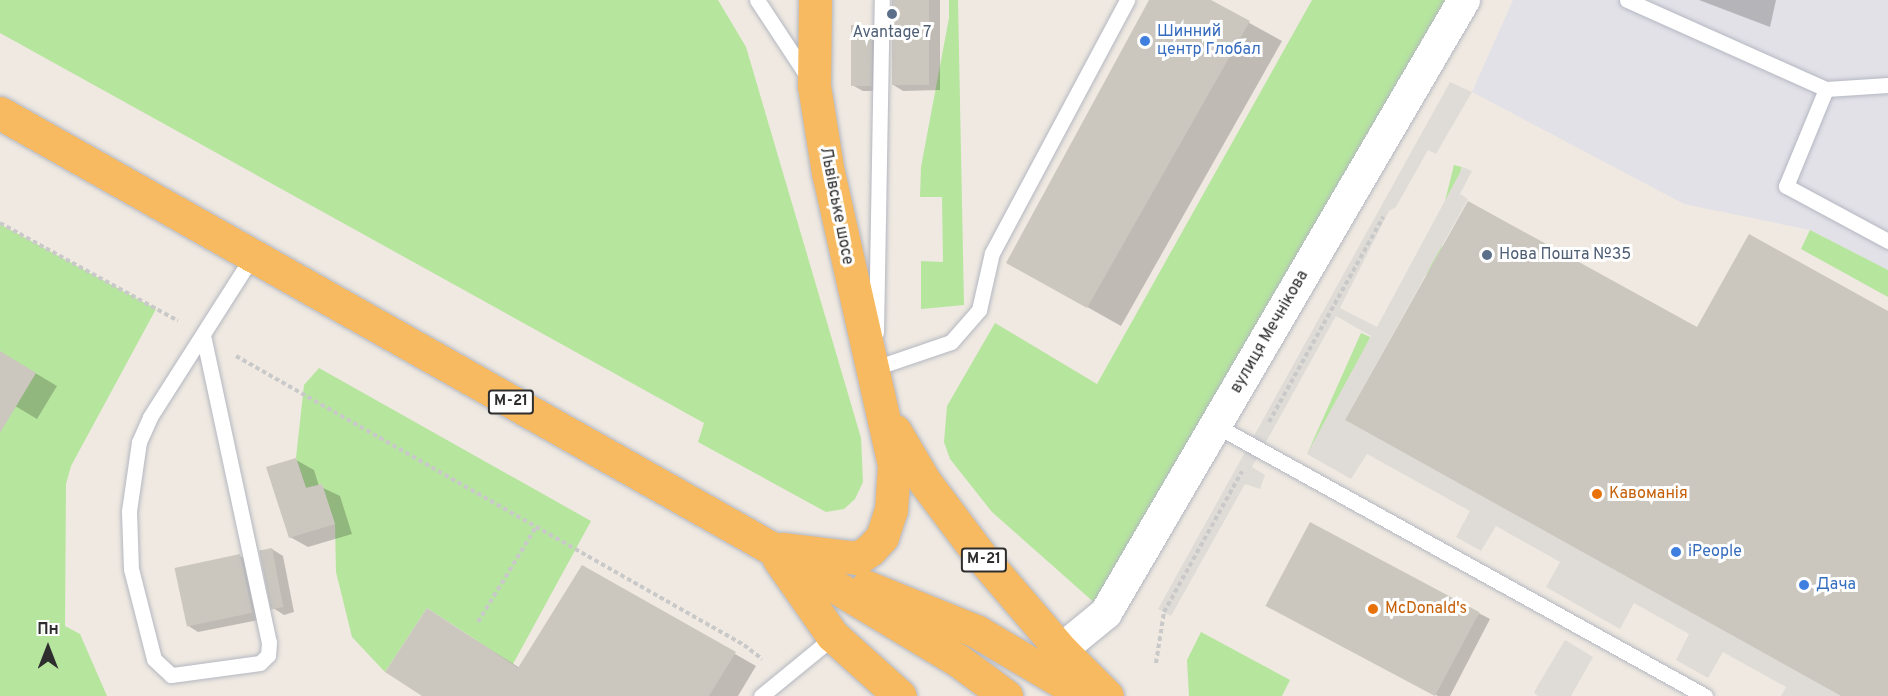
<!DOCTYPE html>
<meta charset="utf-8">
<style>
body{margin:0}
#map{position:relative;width:1888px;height:696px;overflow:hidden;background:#efe9e1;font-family:Overpass,sans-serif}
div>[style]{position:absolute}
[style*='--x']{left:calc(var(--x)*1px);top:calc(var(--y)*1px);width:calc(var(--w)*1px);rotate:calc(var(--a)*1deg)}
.industrial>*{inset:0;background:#e3e1e8}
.green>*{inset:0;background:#b6e59e;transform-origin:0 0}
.plaza>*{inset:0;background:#dfdcd8}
.shadow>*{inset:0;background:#0003}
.building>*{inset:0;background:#cbc7bf;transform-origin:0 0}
.path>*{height:4px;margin-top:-2px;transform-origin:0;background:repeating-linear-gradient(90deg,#c9c9c9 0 4.5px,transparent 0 7.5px)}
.roads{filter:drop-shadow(0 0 2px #b4b7c1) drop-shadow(0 0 2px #b4b7c1)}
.service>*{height:15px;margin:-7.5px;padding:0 7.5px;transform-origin:7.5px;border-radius:7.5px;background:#fff}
.minor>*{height:32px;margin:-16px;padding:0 16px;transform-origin:16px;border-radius:16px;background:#fff}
.trunk>*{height:33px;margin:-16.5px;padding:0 16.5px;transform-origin:16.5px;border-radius:16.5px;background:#f8ba60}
.dots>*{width:16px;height:16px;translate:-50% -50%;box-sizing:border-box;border:3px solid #fff;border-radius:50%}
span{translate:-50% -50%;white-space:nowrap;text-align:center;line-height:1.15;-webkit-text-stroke:6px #fff;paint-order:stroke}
.shield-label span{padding:2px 4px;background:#fff;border:2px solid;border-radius:4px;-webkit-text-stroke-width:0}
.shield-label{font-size:15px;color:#2e2e2e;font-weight:700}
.shop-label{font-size:16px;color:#366cbe}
.left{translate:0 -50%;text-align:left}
.service-label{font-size:16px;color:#4e5e75}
.street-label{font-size:16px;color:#2e2e2e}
.food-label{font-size:16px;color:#c56008}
.north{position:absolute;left:18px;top:618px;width:60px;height:60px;-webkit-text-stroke:4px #fff;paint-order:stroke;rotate:0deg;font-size:16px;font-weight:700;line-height:24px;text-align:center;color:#2e2e2e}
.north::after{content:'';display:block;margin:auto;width:21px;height:27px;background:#2e2e2e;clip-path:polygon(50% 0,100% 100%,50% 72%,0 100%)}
</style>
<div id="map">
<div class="industrial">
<div style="clip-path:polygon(1513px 0,1888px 0,1888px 270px,1810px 230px,1684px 204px,1472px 92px)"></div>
</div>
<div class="green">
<div style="clip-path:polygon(0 0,718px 0,746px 47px,861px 438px,863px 482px,855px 499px,844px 509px,826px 512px,698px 442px,704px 423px,0 33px)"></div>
<div style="clip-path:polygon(949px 0,958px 0,964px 305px,921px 309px,921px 261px,943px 262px,942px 197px,920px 197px,921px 167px,949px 18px)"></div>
<div style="clip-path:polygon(1312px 0,1462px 0,1106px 613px,992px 512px,950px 459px,944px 442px,947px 406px,995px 323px,1097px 384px)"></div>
<div style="left:1454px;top:165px;width:8px;height:177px;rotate:14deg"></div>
<div style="clip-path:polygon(0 224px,156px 309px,71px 466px,66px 484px,65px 626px,80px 634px,107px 696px,0 696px)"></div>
<div style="clip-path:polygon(1810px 230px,1888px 270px,1888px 297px,1801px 249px)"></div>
<div style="left:1361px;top:333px;width:10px;height:131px;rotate:24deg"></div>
<div style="clip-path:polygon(319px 368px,591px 521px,513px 664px,427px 608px,385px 672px,352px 637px,336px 572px,335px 524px,322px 484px,306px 488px,296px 458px,304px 385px)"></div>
<div style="clip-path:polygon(1201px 632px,1290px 680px,1282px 696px,1189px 696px,1187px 660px)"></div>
</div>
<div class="plaza">
<div style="clip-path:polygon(1450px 82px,1472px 92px,1436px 154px,1428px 150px,1396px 207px,1389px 211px,1340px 308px,1377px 327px,1463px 167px,1472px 171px,1460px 194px,1468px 199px,1345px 420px,1841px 696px,1781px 696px,1786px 687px,1723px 652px,1708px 678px,1676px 660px,1689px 634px,1634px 603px,1620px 629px,1546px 587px,1560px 562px,1496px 526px,1481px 551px,1456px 537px,1470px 511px,1367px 454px,1351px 479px,1307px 454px,1371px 336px,1336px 316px,1252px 467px,1265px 475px,1260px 489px,1245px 484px,1171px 616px,1158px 609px)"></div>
<div style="clip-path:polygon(1565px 640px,1593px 657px,1571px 696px,1538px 696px,1534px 693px,1538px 685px)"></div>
</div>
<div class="shadow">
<div style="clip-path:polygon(893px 0,940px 0,940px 90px,903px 91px,892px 84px)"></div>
<div style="clip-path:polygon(1150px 0,1208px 0,1282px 41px,1121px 326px,1041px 281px)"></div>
<div style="clip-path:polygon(1699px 0,1776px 0,1770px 27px)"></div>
<div style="clip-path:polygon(871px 26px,882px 33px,881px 91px,863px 91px,852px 85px)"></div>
<div style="clip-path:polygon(0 352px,57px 386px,37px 419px,0 397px)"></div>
<div style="clip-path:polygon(296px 460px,314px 470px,319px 486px,340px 496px,352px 534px,308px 547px,290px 537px)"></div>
<div style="clip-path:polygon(1310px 524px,1490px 619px,1450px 696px,1438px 696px,1278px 612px)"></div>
<div style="clip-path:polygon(272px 549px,283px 556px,294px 612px,284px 615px,273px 608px)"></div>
<div style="clip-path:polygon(240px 556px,251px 562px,263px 619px,198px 632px,187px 625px)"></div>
<div style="clip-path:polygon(583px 567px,756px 666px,738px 696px,424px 696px,428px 610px,520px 668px)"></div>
</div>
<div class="building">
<div style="left:892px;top:0;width:37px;height:85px"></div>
<div style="clip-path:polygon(1149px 0,1211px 0,1250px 21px,1087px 308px,1006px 263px)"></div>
<div style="left:851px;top:25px;width:21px;height:61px"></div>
<div style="clip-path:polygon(1468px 201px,1697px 327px,1749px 234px,1888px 311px,1888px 696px,1841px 696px,1345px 420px)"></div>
<div style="clip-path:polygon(0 351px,36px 373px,0 433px)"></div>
<div style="clip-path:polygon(296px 458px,306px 488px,322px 484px,335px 524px,289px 538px,266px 467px)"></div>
<div style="left:1310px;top:522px;width:192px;height:95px;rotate:28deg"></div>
<div style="left:272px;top:548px;width:60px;height:13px;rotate:79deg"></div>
<div style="left:240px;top:554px;width:60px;height:67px;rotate:78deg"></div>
<div style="clip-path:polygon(582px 565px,736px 652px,709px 696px,422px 696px,385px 672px,427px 608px,518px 668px)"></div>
</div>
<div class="path">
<div style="--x:0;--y:223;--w:203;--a:28.8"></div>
<div style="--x:236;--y:356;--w:584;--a:29.64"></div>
<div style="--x:744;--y:645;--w:23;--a:38"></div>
<div style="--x:1269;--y:422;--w:235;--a:-60.9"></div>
<div style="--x:478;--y:622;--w:111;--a:-58.6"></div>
<div style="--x:1156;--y:663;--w:52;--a:-81.1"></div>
<div style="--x:1164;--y:612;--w:161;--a:-61"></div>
</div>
<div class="roads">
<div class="service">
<div style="--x:757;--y:0;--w:95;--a:56.6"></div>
<div style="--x:1627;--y:0;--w:218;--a:24.1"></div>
<div style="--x:1826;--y:89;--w:62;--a:-3.7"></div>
<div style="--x:1826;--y:89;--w:105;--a:112.4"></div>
<div style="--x:1786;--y:186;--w:116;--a:28.3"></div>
<div style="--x:876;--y:332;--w:332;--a:-89"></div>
<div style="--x:203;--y:335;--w:314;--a:77.9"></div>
<div style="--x:269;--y:642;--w:13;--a:94"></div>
<div style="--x:268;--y:655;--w:11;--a:135"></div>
<div style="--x:260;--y:663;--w:90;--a:172.3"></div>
<div style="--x:171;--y:675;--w:23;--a:-137"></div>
<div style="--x:154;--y:659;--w:93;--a:-104.3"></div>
<div style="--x:131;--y:569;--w:58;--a:-92"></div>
<div style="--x:129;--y:511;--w:70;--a:-81.8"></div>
<div style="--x:139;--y:442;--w:27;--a:-66"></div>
<div style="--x:150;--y:417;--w:190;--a:-57.5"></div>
<div style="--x:875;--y:362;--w:6;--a:90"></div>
<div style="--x:875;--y:368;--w:80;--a:-18.9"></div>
<div style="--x:951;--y:342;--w:43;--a:-48.8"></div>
<div style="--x:979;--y:310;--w:58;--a:-77.2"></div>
<div style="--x:992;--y:253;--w:287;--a:-61.9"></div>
<div style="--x:1215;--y:425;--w:560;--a:28.95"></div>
<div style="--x:761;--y:696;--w:93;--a:-39.3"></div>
</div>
<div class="minor">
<div style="--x:1061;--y:650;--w:58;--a:-39.4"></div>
<div style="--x:1106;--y:613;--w:710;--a:-59.71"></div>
</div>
<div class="trunk">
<div style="--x:0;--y:113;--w:885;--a:29.43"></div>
<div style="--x:771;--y:548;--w:219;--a:31"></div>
<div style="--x:959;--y:661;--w:59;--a:36.7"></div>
<div style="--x:895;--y:431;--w:59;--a:59.5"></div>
<div style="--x:925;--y:482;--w:90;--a:53.1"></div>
<div style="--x:979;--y:554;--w:126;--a:49.5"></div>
<div style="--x:1061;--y:650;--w:65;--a:45"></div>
<div style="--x:782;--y:549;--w:77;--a:6.8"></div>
<div style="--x:858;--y:558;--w:14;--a:-34"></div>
<div style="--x:870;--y:550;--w:18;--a:-47"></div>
<div style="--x:882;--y:537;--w:28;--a:-72"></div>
<div style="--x:891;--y:510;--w:45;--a:-86.2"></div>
<div style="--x:894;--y:465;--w:299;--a:-102.7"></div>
<div style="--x:828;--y:173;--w:88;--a:-99.1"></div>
<div style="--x:814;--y:86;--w:86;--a:-89.3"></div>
<div style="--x:779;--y:559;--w:93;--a:55.1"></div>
<div style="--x:832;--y:635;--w:91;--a:41.9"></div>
<div style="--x:867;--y:587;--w:118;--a:22"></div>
<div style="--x:976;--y:631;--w:128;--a:30.6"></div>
</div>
</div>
<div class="dots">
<div style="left:892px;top:14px;background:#5c6f8a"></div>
<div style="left:1145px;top:41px;background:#3f7fe0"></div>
<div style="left:1487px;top:255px;background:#5c6f8a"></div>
<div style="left:1597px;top:494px;background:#e8710a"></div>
<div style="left:1676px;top:552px;background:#3f7fe0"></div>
<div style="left:1804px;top:585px;background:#3f7fe0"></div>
<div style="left:1373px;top:609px;background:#e8710a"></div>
</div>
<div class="shield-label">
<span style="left:511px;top:402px">М-21</span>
<span style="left:984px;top:560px">М-21</span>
</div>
<div class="shop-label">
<span class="left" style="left:1157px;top:41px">Шинний<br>центр Глобал</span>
<span class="left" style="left:1688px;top:552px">iPeople</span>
<span class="left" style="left:1816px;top:585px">Дача</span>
</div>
<div class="service-label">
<span style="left:892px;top:33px">Avantage 7</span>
<span class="left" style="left:1499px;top:255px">Нова Пошта №35</span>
</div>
<div class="street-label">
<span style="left:836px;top:206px;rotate:79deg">Львівське шосе</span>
<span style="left:1270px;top:332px;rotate:-60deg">вулиця Мечнікова</span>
</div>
<div class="food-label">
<span class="left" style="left:1609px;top:494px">Кавоманія</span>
<span class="left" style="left:1385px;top:609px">McDonald's</span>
</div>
<div class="north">Пн</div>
</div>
